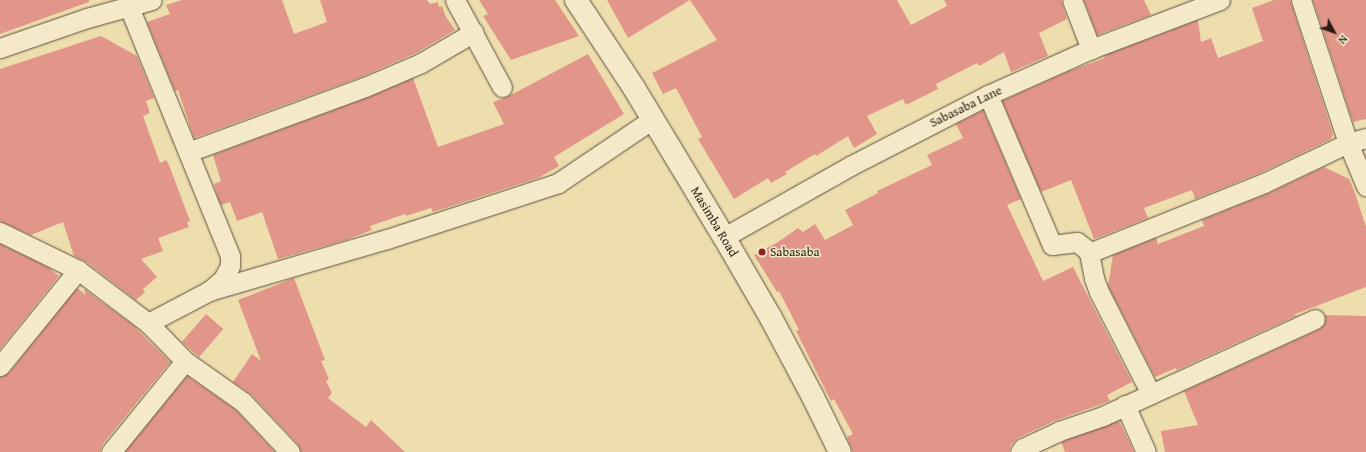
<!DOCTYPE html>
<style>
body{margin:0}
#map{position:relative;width:1366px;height:452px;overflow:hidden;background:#eedeae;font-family:"Gentium Book Plus",serif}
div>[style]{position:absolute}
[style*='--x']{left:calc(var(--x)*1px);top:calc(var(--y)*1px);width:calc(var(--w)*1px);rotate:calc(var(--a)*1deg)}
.building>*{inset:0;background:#e19689;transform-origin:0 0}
.roads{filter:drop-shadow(0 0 1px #5c4e3c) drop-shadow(0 0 1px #5c4e3c)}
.street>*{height:19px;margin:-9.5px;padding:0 9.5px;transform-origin:9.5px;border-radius:9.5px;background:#f4eaca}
.secondary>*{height:22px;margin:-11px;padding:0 11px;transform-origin:11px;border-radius:11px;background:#f4eaca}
.dots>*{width:11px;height:11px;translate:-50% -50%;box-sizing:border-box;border:2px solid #f4eaca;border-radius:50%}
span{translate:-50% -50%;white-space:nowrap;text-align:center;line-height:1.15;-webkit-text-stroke:3px #f4eaca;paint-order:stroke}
.street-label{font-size:13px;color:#2c1e16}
.poi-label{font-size:13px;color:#2c1e16}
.left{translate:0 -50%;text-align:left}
.north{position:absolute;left:1314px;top:12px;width:40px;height:40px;-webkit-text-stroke:3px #f4eaca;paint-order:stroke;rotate:131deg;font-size:11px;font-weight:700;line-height:16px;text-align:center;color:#2c1e16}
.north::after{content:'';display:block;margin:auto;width:14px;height:18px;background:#2c1e16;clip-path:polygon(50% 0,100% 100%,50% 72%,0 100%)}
</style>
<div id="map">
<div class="building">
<div style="clip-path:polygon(0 0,89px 0,89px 2px,0 34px)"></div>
<div style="clip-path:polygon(182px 0,282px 0,294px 34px,327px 22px,320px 0,427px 0,430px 4px,438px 2px,439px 7px,442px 6px,446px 17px,455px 30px,416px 53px,361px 77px,194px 138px,178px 90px,175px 91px,147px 22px,170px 14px,166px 5px)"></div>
<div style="clip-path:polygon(479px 0,555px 0,579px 36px,511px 60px,483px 16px,488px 14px)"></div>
<div style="clip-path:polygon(607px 0,690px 0,628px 38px)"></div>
<div style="clip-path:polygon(690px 0,897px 0,911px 25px,947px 6px,944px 0,1061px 0,1067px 19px,1039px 33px,1048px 56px,1011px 72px,1004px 52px,979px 66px,977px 63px,936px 84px,938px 89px,906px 105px,903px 99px,867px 116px,877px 134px,854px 148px,848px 136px,816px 156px,815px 154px,785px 172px,787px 174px,771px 183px,768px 178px,734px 199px,698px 139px,702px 137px,676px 88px,663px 94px,652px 73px,717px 40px)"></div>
<div style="clip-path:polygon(1084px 0,1144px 0,1151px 15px,1097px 35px)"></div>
<div style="clip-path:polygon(1274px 0,1290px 0,1333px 134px,1331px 139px,1260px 173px,1195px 199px,1192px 190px,1144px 208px,1148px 218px,1094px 239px,1071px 180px,1041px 192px,1002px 101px,1069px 71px,1105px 58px,1103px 56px,1198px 20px,1201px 42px,1211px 38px,1218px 58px,1263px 41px,1252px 8px)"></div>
<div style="clip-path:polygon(1313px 0,1366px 0,1366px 119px,1353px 122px)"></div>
<div style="clip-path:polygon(101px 36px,137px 56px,154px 98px,146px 101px,150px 113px,143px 116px,160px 163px,166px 160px,169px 165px,190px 221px,187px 222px,189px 227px,158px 238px,163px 251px,141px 259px,157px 277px,143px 289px,145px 292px,136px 300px,85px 261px,74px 256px,63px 222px,31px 235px,0 221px,0 69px)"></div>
<div style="clip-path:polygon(588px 54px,624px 114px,554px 157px,559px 166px,538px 178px,433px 212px,431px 208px,406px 216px,405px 214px,370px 226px,372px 230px,346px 240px,278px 259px,262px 212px,237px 221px,230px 202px,221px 205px,218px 198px,214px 184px,221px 181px,213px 155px,369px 97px,413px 78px,438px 147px,504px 124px,493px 102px,507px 97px)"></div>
<div style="clip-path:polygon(983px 110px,1021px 199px,1007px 205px,1043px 281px,1073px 267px,1132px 382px,1107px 395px,1110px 401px,1054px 421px,1018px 438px,1011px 445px,1009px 452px,853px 452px,847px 437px,853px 434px,834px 399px,831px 401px,796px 331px,799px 330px,779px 291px,777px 292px,754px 255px,778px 242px,798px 228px,803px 232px,815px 224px,825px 240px,853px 225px,845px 210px,878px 193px,877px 191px,932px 165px,927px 155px,963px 138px,956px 124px)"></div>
<div style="clip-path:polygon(1324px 167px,1349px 179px,1355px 193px,1366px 227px,1366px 287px,1293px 315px,1298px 315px,1177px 370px,1176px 368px,1155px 377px,1108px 286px,1113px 255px,1156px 238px,1158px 244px,1204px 226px,1202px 220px,1269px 193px)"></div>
<div style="clip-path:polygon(0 244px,46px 266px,59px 276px,0 349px)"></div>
<div style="clip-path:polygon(294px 278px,325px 360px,321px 361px,329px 379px,326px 381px,332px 393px,328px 398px,366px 427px,371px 420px,405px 452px,301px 452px,298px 444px,251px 394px,233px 382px,252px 354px,261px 361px,238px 300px)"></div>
<div style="clip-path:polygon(77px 288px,86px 295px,84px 289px,134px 326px,170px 362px,102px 445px,100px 452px,0 452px,0 377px,9px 373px)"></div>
<div style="left:206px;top:314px;width:23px;height:37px;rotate:41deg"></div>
<div style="clip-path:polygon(1325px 315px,1366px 316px,1366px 452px,1165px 452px,1161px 431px,1198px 425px,1184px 391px,1320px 329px,1324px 325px)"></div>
<div style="clip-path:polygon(187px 376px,236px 410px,275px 452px,125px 452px)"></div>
<div style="clip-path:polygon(1119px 421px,1134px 452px,1065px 452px,1061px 442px)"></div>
</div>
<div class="roads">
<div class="street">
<div style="--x:455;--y:0;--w:99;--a:61.6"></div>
<div style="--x:1072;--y:0;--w:53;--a:68.8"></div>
<div style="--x:1301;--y:0;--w:151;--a:71.8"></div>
<div style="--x:1348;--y:143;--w:47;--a:67.3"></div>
<div style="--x:129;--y:7;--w:269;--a:67.9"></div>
<div style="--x:230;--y:256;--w:10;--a:90"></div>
<div style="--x:230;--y:266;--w:15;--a:118"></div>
<div style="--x:223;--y:279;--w:18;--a:139"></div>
<div style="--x:209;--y:291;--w:69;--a:152.3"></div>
<div style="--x:0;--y:48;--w:92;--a:-19"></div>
<div style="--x:87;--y:18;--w:67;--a:-15.5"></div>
<div style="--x:988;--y:95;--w:163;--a:66.9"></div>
<div style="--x:1052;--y:245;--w:25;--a:-7"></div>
<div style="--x:1077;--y:242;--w:11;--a:38"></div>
<div style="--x:1086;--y:249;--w:5;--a:53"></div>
<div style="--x:188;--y:152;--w:189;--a:-20.2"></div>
<div style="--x:365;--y:87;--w:61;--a:-23.2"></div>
<div style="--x:421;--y:63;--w:61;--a:-30.3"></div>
<div style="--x:0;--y:232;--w:87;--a:26"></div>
<div style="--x:78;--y:270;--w:88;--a:37.1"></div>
<div style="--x:148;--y:323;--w:53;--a:45.8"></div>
<div style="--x:185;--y:361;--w:71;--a:35.3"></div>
<div style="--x:243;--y:402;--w:69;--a:46.8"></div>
<div style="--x:724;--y:237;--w:145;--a:-29.4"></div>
<div style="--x:850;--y:166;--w:155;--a:-27.2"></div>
<div style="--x:988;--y:95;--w:113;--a:-24.1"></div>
<div style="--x:1091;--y:49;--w:138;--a:-20.8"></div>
<div style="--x:209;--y:291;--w:185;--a:-16.3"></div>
<div style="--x:387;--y:239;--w:180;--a:-18.1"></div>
<div style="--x:558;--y:183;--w:115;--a:-34"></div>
<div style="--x:0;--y:366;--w:124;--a:-50.9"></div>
<div style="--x:1151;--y:394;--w:114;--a:-117"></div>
<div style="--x:1099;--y:292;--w:15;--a:-110"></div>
<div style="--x:1094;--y:278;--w:25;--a:-101"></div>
<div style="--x:1089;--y:253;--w:188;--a:-21.8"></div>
<div style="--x:1264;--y:183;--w:93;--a:-25.5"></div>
<div style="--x:1348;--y:143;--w:19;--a:-16"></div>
<div style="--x:1125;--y:405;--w:51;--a:65.9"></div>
<div style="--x:111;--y:452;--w:117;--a:-50.9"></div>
<div style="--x:1020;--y:452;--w:5;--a:-53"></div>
<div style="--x:1023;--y:448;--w:40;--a:-25"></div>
<div style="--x:1059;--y:431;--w:46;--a:-18.8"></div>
<div style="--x:1103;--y:416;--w:233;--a:-24.6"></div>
</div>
<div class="secondary">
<div style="--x:576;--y:0;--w:105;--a:56.6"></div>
<div style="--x:634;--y:88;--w:174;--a:58.9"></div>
<div style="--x:724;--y:237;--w:94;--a:59.9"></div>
<div style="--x:771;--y:318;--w:89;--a:62"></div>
<div style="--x:813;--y:397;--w:61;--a:63.9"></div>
</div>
</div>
<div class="dots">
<div style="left:762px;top:252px;background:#8f2418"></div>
</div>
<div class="street-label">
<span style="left:966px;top:107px;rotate:-26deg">Sabasaba Lane</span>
<span style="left:714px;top:222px;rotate:59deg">Masimba Road</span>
</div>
<div class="poi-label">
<span class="left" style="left:770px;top:252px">Sabasaba</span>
</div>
<div class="north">N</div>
</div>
